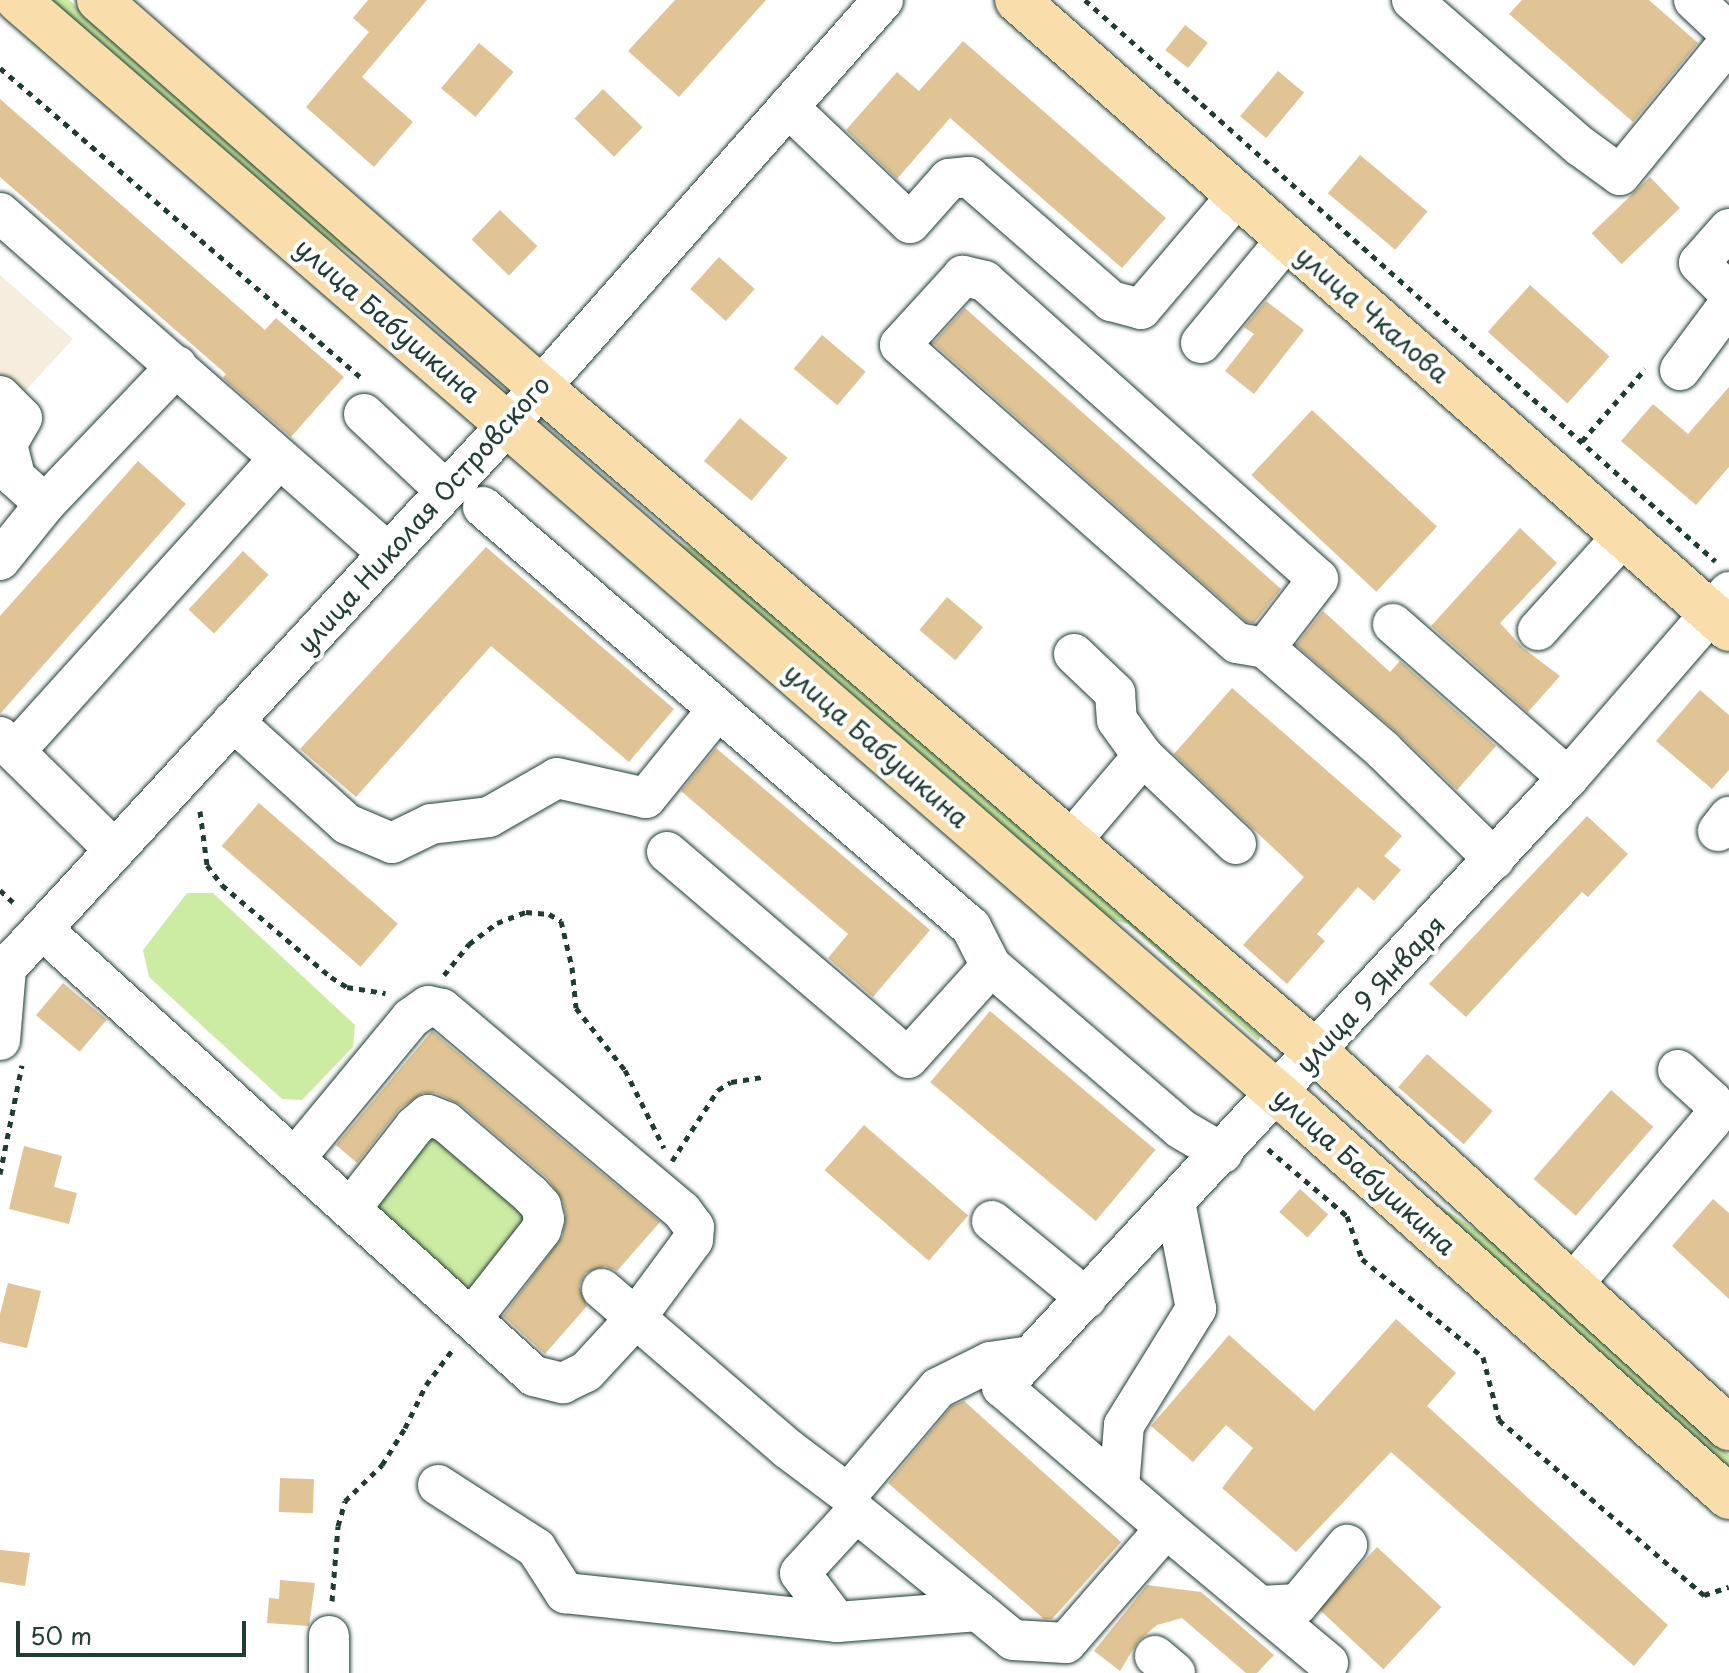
<!DOCTYPE html>
<meta charset="utf-8">
<style>
body{margin:0}
#map{position:relative;width:1729px;height:1673px;overflow:hidden;background:#fff;font-family:"Playpen Sans",sans-serif}
div>[style]{position:absolute}
[style*='--x']{left:calc(var(--x)*1px);top:calc(var(--y)*1px);width:calc(var(--w)*1px);rotate:calc(var(--a)*1deg)}
.built>*{inset:0;background:#f6eddf}
.green>*{inset:0;background:#cceba3}
.building>*{inset:0;background:#e1c495;transform-origin:0 0}
.path>*{height:5px;margin-top:-2.5px;transform-origin:0;background:repeating-linear-gradient(90deg,#1f3d34 0 6px,transparent 0 12px)}
.roads{filter:drop-shadow(0 0 2px #1f3d34) drop-shadow(0 0 2px #1f3d34)}
.minor>*{height:40px;margin:-20px;padding:0 20px;transform-origin:20px;border-radius:20px;background:#fff}
.major>*{height:44px;margin:-22px;padding:0 22px;transform-origin:22px;border-radius:22px;background:#f9deab}
span{translate:-50% -50%;white-space:nowrap;text-align:center;line-height:1.15;-webkit-text-stroke:8px #fff;paint-order:stroke}
.street-label{font-size:26px;color:#1f3d34}
.scale{position:absolute;left:16px;top:1621px;width:230px;height:36px;box-sizing:border-box;border:4px solid #1f3d34;border-top:0;padding-left:10px;font-size:24px;line-height:28px;white-space:nowrap;color:#1f3d34;-webkit-text-stroke:6px #fff;paint-order:stroke}
</style>
<div id="map">
<div class="built">
<div style="clip-path:polygon(0 275px,73px 339px,0 418px)"></div>
</div>
<div class="green">
<div style="clip-path:polygon(48px 0,69px 0,474px 353px,363px 261px,293px 218px)"></div>
<div style="clip-path:polygon(566px 455px,675px 541px,728px 566px,1261px 1036px,1258px 1041px,1128px 924px,1094px 914px)"></div>
<div style="clip-path:polygon(187px 893px,213px 893px,355px 1025px,353px 1047px,302px 1100px,282px 1099px,149px 977px,143px 950px)"></div>
<div style="clip-path:polygon(1344px 1125px,1435px 1203px,1484px 1235px,1729px 1455px,1729px 1470px)"></div>
<div style="clip-path:polygon(424px 1129px,534px 1214px,478px 1287px,459px 1285px,367px 1201px)"></div>
</div>
<div class="building">
<div style="clip-path:polygon(368px 0,427px 0,362px 77px,413px 122px,374px 167px,306px 107px,369px 32px,353px 18px)"></div>
<div style="clip-path:polygon(675px 0,766px 0,679px 97px,628px 51px)"></div>
<div style="clip-path:polygon(1522px 0,1649px 0,1698px 43px,1633px 122px,1509px 14px)"></div>
<div style="left:1185px;top:25px;width:29px;height:32px;rotate:38deg"></div>
<div style="clip-path:polygon(963px 41px,1166px 218px,1122px 268px,950px 118px,897px 179px,846px 130px,897px 72px,919px 91px)"></div>
<div style="left:479px;top:43px;width:45px;height:59px;rotate:40deg"></div>
<div style="left:1278px;top:71px;width:34px;height:59px;rotate:40deg"></div>
<div style="left:603px;top:89px;width:55px;height:41px;rotate:44deg"></div>
<div style="clip-path:polygon(0 99px,265px 330px,276px 318px,344px 377px,291px 437px,223px 378px,226px 374px,0 177px)"></div>
<div style="left:1360px;top:155px;width:88px;height:50px;rotate:40deg"></div>
<div style="left:1650px;top:177px;width:43px;height:81px;rotate:46deg"></div>
<div style="left:500px;top:210px;width:52px;height:41px;rotate:44deg"></div>
<div style="left:719px;top:257px;width:48px;height:43px;rotate:42deg"></div>
<div style="left:1530px;top:285px;width:107px;height:63px;rotate:42deg"></div>
<div style="clip-path:polygon(1266px 301px,1304px 330px,1254px 394px,1225px 371px,1254px 334px,1244px 327px)"></div>
<div style="clip-path:polygon(965px 308px,1281px 589px,1254px 623px,1247px 622px,933px 343px)"></div>
<div style="left:822px;top:335px;width:57px;height:44px;rotate:40deg"></div>
<div style="clip-path:polygon(1729px 387px,1729px 467px,1696px 505px,1621px 441px,1653px 404px,1688px 434px)"></div>
<div style="left:1312px;top:410px;width:171px;height:89px;rotate:43deg"></div>
<div style="left:740px;top:418px;width:62px;height:56px;rotate:40deg"></div>
<div style="clip-path:polygon(138px 461px,186px 504px,0 714px,0 616px)"></div>
<div style="clip-path:polygon(1520px 528px,1557px 563px,1500px 623px,1523px 648px,1560px 676px,1528px 712px,1431px 626px)"></div>
<div style="clip-path:polygon(486px 547px,674px 709px,629px 762px,491px 646px,356px 797px,300px 749px)"></div>
<div style="left:243px;top:551px;width:35px;height:80px;rotate:43deg"></div>
<div style="left:947px;top:597px;width:47px;height:43px;rotate:40deg"></div>
<div style="clip-path:polygon(1323px 611px,1390px 672px,1400px 661px,1496px 746px,1457px 790px,1398px 733px,1296px 645px)"></div>
<div style="clip-path:polygon(1232px 688px,1402px 836px,1384px 856px,1401px 870px,1374px 901px,1358px 887px,1317px 934px,1325px 941px,1287px 984px,1243px 945px,1304px 877px,1174px 754px)"></div>
<div style="clip-path:polygon(1700px 690px,1729px 715px,1729px 770px,1712px 789px,1656px 741px)"></div>
<div style="clip-path:polygon(716px 748px,930px 930px,873px 997px,828px 958px,848px 934px,681px 791px)"></div>
<div style="left:259px;top:803px;width:184px;height:57px;rotate:41deg"></div>
<div style="clip-path:polygon(1587px 816px,1628px 854px,1588px 897px,1582px 892px,1466px 1017px,1429px 984px)"></div>
<div style="left:63px;top:983px;width:57px;height:42px;rotate:40deg"></div>
<div style="left:990px;top:1011px;width:216px;height:93px;rotate:40deg"></div>
<div style="clip-path:polygon(432px 1031px,660px 1222px,617px 1271px,605px 1266px,585px 1273px,579px 1286px,587px 1306px,545px 1354px,503px 1316px,563px 1236px,566px 1215px,563px 1201px,547px 1178px,461px 1105px,436px 1093px,423px 1093px,400px 1108px,357px 1163px,336px 1145px)"></div>
<div style="left:1427px;top:1054px;width:87px;height:44px;rotate:41deg"></div>
<div style="left:1611px;top:1090px;width:56px;height:118px;rotate:41deg"></div>
<div style="left:864px;top:1125px;width:138px;height:60px;rotate:41deg"></div>
<div style="clip-path:polygon(24px 1146px,62px 1156px,54px 1187px,77px 1193px,69px 1224px,9px 1209px)"></div>
<div style="left:1300px;top:1189px;width:38px;height:31px;rotate:42deg"></div>
<div style="clip-path:polygon(1713px 1199px,1729px 1213px,1729px 1299px,1672px 1246px)"></div>
<div style="clip-path:polygon(8px 1283px,41px 1291px,27px 1348px,0 1342px,0 1314px)"></div>
<div style="clip-path:polygon(1396px 1319px,1456px 1373px,1427px 1406px,1668px 1625px,1634px 1666px,1391px 1452px,1296px 1552px,1222px 1488px,1253px 1448px,1226px 1425px,1193px 1462px,1151px 1426px,1229px 1335px,1314px 1411px)"></div>
<div style="clip-path:polygon(964px 1401px,1121px 1542px,1052px 1619px,1044px 1619px,888px 1483px,952px 1406px)"></div>
<div style="left:280px;top:1478px;width:34px;height:34px;rotate:2deg"></div>
<div style="left:1377px;top:1547px;width:88px;height:85px;rotate:43deg"></div>
<div style="clip-path:polygon(0 1550px,30px 1553px,25px 1586px,0 1582px)"></div>
<div style="clip-path:polygon(280px 1580px,315px 1583px,309px 1626px,267px 1623px,269px 1598px,279px 1599px)"></div>
<div style="clip-path:polygon(1147px 1585px,1201px 1592px,1274px 1655px,1257px 1673px,1246px 1673px,1182px 1618px,1157px 1625px,1138px 1641px,1120px 1671px,1094px 1651px)"></div>
</div>
<div class="path">
<div style="--x:1085;--y:0;--w:844;--a:41.68"></div>
<div style="--x:0;--y:68;--w:478;--a:40.6"></div>
<div style="--x:1582;--y:441;--w:96;--a:-48.8"></div>
<div style="--x:200;--y:811;--w:54;--a:82.6"></div>
<div style="--x:207;--y:865;--w:25;--a:53"></div>
<div style="--x:222;--y:885;--w:143;--a:40.2"></div>
<div style="--x:331;--y:977;--w:19;--a:32"></div>
<div style="--x:347;--y:987;--w:39;--a:9"></div>
<div style="--x:0;--y:890;--w:23;--a:43"></div>
<div style="--x:444;--y:975;--w:40;--a:-51"></div>
<div style="--x:469;--y:944;--w:35;--a:-37"></div>
<div style="--x:497;--y:923;--w:31;--a:-21"></div>
<div style="--x:526;--y:912;--w:23;--a:5"></div>
<div style="--x:549;--y:914;--w:14;--a:30"></div>
<div style="--x:561;--y:921;--w:47;--a:76.6"></div>
<div style="--x:572;--y:967;--w:41;--a:84.4"></div>
<div style="--x:576;--y:1008;--w:79;--a:51.7"></div>
<div style="--x:625;--y:1070;--w:87;--a:63.4"></div>
<div style="--x:1268;--y:1149;--w:104;--a:40.3"></div>
<div style="--x:1347;--y:1216;--w:46;--a:70.8"></div>
<div style="--x:1362;--y:1259;--w:156;--a:39"></div>
<div style="--x:1483;--y:1357;--w:65;--a:75.7"></div>
<div style="--x:1499;--y:1420;--w:270;--a:40.5"></div>
<div style="--x:1704;--y:1595;--w:26;--a:-18"></div>
<div style="--x:672;--y:1161;--w:85;--a:-57.1"></div>
<div style="--x:718;--y:1090;--w:15;--a:-32"></div>
<div style="--x:731;--y:1082;--w:31;--a:-9"></div>
<div style="--x:0;--y:1174;--w:111;--a:-78.6"></div>
<div style="--x:332;--y:1601;--w:75;--a:-85.4"></div>
<div style="--x:338;--y:1526;--w:26;--a:-74"></div>
<div style="--x:345;--y:1501;--w:52;--a:-44.2"></div>
<div style="--x:382;--y:1465;--w:44;--a:-58.1"></div>
<div style="--x:405;--y:1428;--w:48;--a:-64"></div>
<div style="--x:426;--y:1385;--w:45;--a:-53.1"></div>
</div>
<div class="roads">
<div class="minor">
<div style="--x:1412;--y:0;--w:223;--a:41"></div>
<div style="--x:1580;--y:146;--w:49;--a:35.9"></div>
<div style="--x:1620;--y:175;--w:172;--a:-50.7"></div>
<div style="--x:1694;--y:0;--w:48;--a:43.3"></div>
<div style="--x:788;--y:107;--w:168;--a:43.6"></div>
<div style="--x:910;--y:223;--w:59;--a:-48.4"></div>
<div style="--x:949;--y:179;--w:20;--a:-6"></div>
<div style="--x:969;--y:177;--w:189;--a:41.1"></div>
<div style="--x:1111;--y:301;--w:31;--a:15"></div>
<div style="--x:1141;--y:309;--w:150;--a:-49.6"></div>
<div style="--x:0;--y:213;--w:516;--a:41.23"></div>
<div style="--x:1729;--y:229;--w:45;--a:131.4"></div>
<div style="--x:1699;--y:263;--w:42;--a:45"></div>
<div style="--x:1201;--y:343;--w:136;--a:-50.4"></div>
<div style="--x:1680;--y:370;--w:82;--a:-53.4"></div>
<div style="--x:0;--y:396;--w:31;--a:45"></div>
<div style="--x:22;--y:418;--w:30;--a:120"></div>
<div style="--x:7;--y:444;--w:34;--a:76"></div>
<div style="--x:15;--y:477;--w:40;--a:42"></div>
<div style="--x:364;--y:414;--w:112;--a:43.2"></div>
<div style="--x:483;--y:507;--w:644;--a:40.72"></div>
<div style="--x:971;--y:927;--w:44;--a:62.9"></div>
<div style="--x:0;--y:560;--w:72;--a:-51.2"></div>
<div style="--x:45;--y:504;--w:191;--a:-46.3"></div>
<div style="--x:1393;--y:624;--w:233;--a:41.3"></div>
<div style="--x:1538;--y:630;--w:128;--a:-47.8"></div>
<div style="--x:1265;--y:648;--w:87;--a:-52.5"></div>
<div style="--x:1318;--y:579;--w:447;--a:-138.2"></div>
<div style="--x:985;--y:281;--w:23;--a:-167"></div>
<div style="--x:963;--y:276;--w:93;--a:132.4"></div>
<div style="--x:900;--y:345;--w:450;--a:41.5"></div>
<div style="--x:1237;--y:643;--w:28;--a:10"></div>
<div style="--x:1265;--y:648;--w:156;--a:40.8"></div>
<div style="--x:1383;--y:750;--w:156;--a:44.5"></div>
<div style="--x:1074;--y:654;--w:57;--a:43.6"></div>
<div style="--x:1115;--y:693;--w:27;--a:86"></div>
<div style="--x:1117;--y:720;--w:44;--a:54.2"></div>
<div style="--x:1143;--y:756;--w:128;--a:43.4"></div>
<div style="--x:233;--y:721;--w:154;--a:42.1"></div>
<div style="--x:347;--y:824;--w:49;--a:22.9"></div>
<div style="--x:392;--y:843;--w:43;--a:-26"></div>
<div style="--x:431;--y:824;--w:58;--a:-6.9"></div>
<div style="--x:489;--y:817;--w:78;--a:-29.8"></div>
<div style="--x:557;--y:778;--w:91;--a:12.7"></div>
<div style="--x:646;--y:798;--w:114;--a:-51"></div>
<div style="--x:0;--y:737;--w:160;--a:44.5"></div>
<div style="--x:15;--y:751;--w:392;--a:-47.9"></div>
<div style="--x:1718;--y:831;--w:18;--a:-52"></div>
<div style="--x:1070;--y:842;--w:113;--a:-49.7"></div>
<div style="--x:667;--y:852;--w:317;--a:40.5"></div>
<div style="--x:908;--y:1058;--w:124;--a:-47.9"></div>
<div style="--x:991;--y:966;--w:250;--a:40.6"></div>
<div style="--x:1181;--y:1129;--w:48;--a:30.3"></div>
<div style="--x:43;--y:930;--w:663;--a:42.25"></div>
<div style="--x:534;--y:1376;--w:30;--a:14"></div>
<div style="--x:563;--y:1383;--w:25;--a:-26"></div>
<div style="--x:586;--y:1372;--w:71;--a:-47.3"></div>
<div style="--x:634;--y:1320;--w:99;--a:-53.6"></div>
<div style="--x:693;--y:1240;--w:13;--a:-86"></div>
<div style="--x:694;--y:1227;--w:20;--a:-127"></div>
<div style="--x:682;--y:1211;--w:314;--a:-139.9"></div>
<div style="--x:442;--y:1009;--w:14;--a:-168"></div>
<div style="--x:428;--y:1006;--w:21;--a:145"></div>
<div style="--x:411;--y:1018;--w:182;--a:129.6"></div>
<div style="--x:0;--y:1040;--w:72;--a:-85.2"></div>
<div style="--x:6;--y:968;--w:740;--a:-47.3"></div>
<div style="--x:508;--y:424;--w:566;--a:-48.51"></div>
<div style="--x:351;--y:1208;--w:104;--a:-52"></div>
<div style="--x:415;--y:1126;--w:17;--a:-40"></div>
<div style="--x:428;--y:1115;--w:19;--a:21"></div>
<div style="--x:446;--y:1122;--w:111;--a:40.6"></div>
<div style="--x:530;--y:1194;--w:16;--a:47"></div>
<div style="--x:541;--y:1206;--w:13;--a:77"></div>
<div style="--x:544;--y:1219;--w:11;--a:105"></div>
<div style="--x:541;--y:1230;--w:112;--a:128.1"></div>
<div style="--x:992;--y:1221;--w:122;--a:39.3"></div>
<div style="--x:1572;--y:1285;--w:215;--a:-49.7"></div>
<div style="--x:1711;--y:1121;--w:12;--a:-70"></div>
<div style="--x:1715;--y:1110;--w:9;--a:-108"></div>
<div style="--x:1712;--y:1101;--w:46;--a:-137.6"></div>
<div style="--x:602;--y:1289;--w:245;--a:40.7"></div>
<div style="--x:788;--y:1449;--w:75;--a:36.9"></div>
<div style="--x:848;--y:1494;--w:139;--a:-49.7"></div>
<div style="--x:938;--y:1388;--w:58;--a:-26.6"></div>
<div style="--x:990;--y:1362;--w:41;--a:-8.3"></div>
<div style="--x:438;--y:1485;--w:117;--a:32.7"></div>
<div style="--x:536;--y:1548;--w:54;--a:57.2"></div>
<div style="--x:565;--y:1593;--w:274;--a:6.1"></div>
<div style="--x:1119;--y:1487;--w:62;--a:-85.4"></div>
<div style="--x:1124;--y:1425;--w:137;--a:-58.2"></div>
<div style="--x:1196;--y:1309;--w:109;--a:-101.1"></div>
<div style="--x:1166;--y:1528;--w:211;--a:39.8"></div>
<div style="--x:1261;--y:1606;--w:37;--a:-3"></div>
<div style="--x:1298;--y:1604;--w:77;--a:-50.3"></div>
<div style="--x:978;--y:1611;--w:141;--a:175.5"></div>
<div style="--x:837;--y:1622;--w:61;--a:-127.1"></div>
<div style="--x:800;--y:1573;--w:83;--a:-47.4"></div>
<div style="--x:856;--y:1512;--w:157;--a:39.1"></div>
<div style="--x:978;--y:1611;--w:45;--a:39.6"></div>
<div style="--x:1013;--y:1640;--w:53;--a:3.2"></div>
<div style="--x:1066;--y:1643;--w:152;--a:-49"></div>
<div style="--x:1166;--y:1528;--w:216;--a:-139.3"></div>
<div style="--x:1002;--y:1387;--w:831;--a:-47.1"></div>
<div style="--x:1568;--y:778;--w:246;--a:-49.1"></div>
<div style="--x:329;--y:1636;--w:37;--a:90"></div>
<div style="--x:1155;--y:1656;--w:26;--a:40"></div>
</div>
<div class="major">
<div style="--x:18;--y:0;--w:1698;--a:40.96"></div>
<div style="--x:1300;--y:1113;--w:576;--a:41.83"></div>
<div style="--x:99;--y:0;--w:587;--a:41.27"></div>
<div style="--x:540;--y:387;--w:1022;--a:40.6"></div>
<div style="--x:1316;--y:1052;--w:559;--a:42.32"></div>
<div style="--x:1017;--y:0;--w:950;--a:41.46"></div>
</div>
</div>
<div class="street-label">
<span style="left:1373px;top:314px;rotate:41deg">улица Чкалова</span>
<span style="left:388px;top:320px;rotate:41deg">улица Бабушкина</span>
<span style="left:423px;top:514px;rotate:-48deg">улица Николая Островского</span>
<span style="left:877px;top:745px;rotate:41deg">улица Бабушкина</span>
<span style="left:1370px;top:994px;rotate:-47deg">улица 9 Января</span>
<span style="left:1365px;top:1171px;rotate:42deg">улица Бабушкина</span>
</div>
<div class="scale">50 m</div>
</div>
